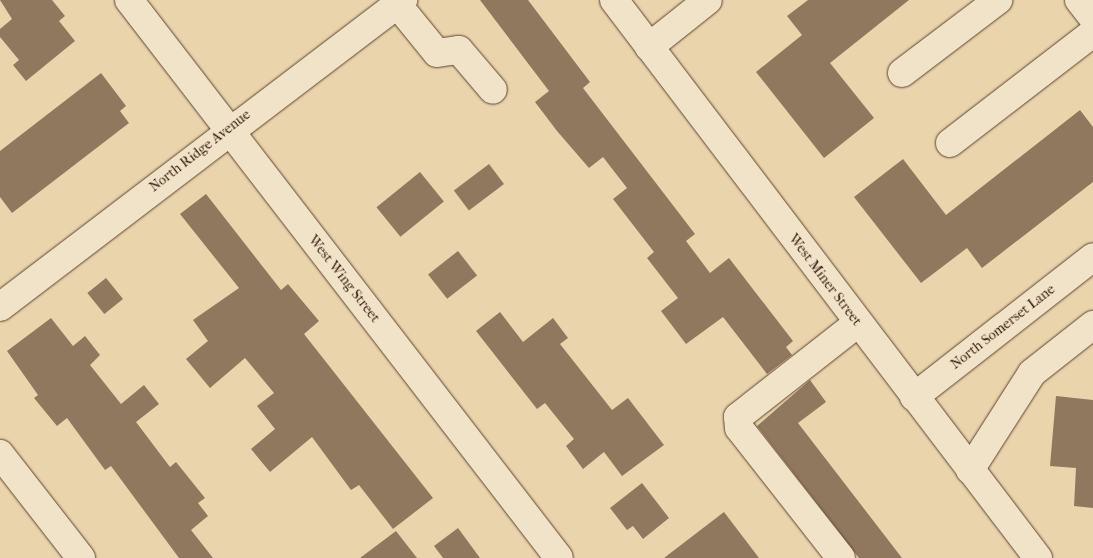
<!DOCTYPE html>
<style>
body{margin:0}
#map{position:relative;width:1093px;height:558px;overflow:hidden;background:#e9d4ab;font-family:"IM FELL French Canon",serif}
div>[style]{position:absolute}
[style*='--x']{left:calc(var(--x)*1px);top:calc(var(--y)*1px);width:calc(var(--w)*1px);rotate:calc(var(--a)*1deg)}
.building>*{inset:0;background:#8f785d;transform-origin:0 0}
.roads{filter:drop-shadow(0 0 1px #5d4431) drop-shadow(0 0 1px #5d4431)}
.minor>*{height:28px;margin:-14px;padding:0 14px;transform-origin:14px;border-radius:14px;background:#f1e3c8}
span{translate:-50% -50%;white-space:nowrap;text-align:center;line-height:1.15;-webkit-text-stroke:4.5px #f1e3c8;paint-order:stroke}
.street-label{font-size:14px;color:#2e1408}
</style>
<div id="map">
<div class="building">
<div style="clip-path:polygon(0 0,52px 0,65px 16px,59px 21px,75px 41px,26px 81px,13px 65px,19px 60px,0 37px,0 29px,12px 19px)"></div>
<div style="clip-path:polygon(480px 0,528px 0,590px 82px,583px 88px,695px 234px,686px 241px,710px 273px,729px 258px,793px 341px,786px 347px,792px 355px,767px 374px,723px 317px,686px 344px,661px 311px,678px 298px,647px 258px,654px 252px,613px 199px,627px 188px,603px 157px,589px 168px,557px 131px,535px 102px,549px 91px)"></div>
<div style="clip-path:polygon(808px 0,909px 0,830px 63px,874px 118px,824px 158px,756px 72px,802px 35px,787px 16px)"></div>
<div style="clip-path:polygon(101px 73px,126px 106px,120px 111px,129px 123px,12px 213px,0 197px,0 151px)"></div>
<div style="clip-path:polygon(1080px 110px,1093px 127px,1093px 182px,982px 268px,967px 248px,921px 283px,854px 197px,903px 159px,946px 215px)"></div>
<div style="left:489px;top:164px;width:25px;height:44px;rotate:53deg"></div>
<div style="left:420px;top:172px;width:38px;height:56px;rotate:51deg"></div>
<div style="clip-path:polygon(206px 194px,281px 290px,288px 284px,319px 321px,304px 334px,433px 498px,393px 529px,359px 485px,351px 490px,312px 437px,270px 472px,251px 449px,275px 429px,257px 406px,274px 393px,245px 358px,210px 388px,186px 359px,208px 341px,193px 320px,239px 288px,180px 214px)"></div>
<div style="left:458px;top:251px;width:31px;height:38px;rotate:52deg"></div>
<div style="left:106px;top:278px;width:27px;height:24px;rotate:51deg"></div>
<div style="clip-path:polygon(500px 312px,523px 342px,553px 318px,568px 338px,560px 344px,612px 410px,628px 398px,664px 445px,622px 476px,604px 452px,583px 469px,566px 446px,574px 439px,545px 403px,537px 409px,476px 331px)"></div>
<div style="clip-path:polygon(51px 318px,73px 346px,85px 336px,100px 355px,90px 365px,121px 404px,144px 385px,159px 404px,136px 422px,170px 467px,176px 462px,205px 498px,198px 503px,208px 516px,191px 530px,213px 558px,179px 558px,111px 466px,105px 470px,67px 418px,57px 426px,34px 398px,38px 395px,7px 351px)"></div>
<div style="clip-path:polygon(810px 380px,826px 402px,798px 423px,902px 558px,859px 558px,757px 426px)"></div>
<div style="clip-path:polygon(1056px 396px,1093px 400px,1093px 508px,1074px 506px,1076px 468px,1050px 466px)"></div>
<div style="clip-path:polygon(642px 483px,669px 518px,643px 539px,633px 526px,627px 530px,610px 508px)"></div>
<div style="clip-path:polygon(724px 512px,759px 558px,664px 558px)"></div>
<div style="clip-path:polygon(458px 528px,480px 558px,443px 558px,434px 546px)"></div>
<div style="clip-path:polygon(396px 531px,417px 558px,360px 558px)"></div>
</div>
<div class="roads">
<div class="minor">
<div style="--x:129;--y:0;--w:704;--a:52.38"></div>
<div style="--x:614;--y:0;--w:701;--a:52.77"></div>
<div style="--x:1079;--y:0;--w:23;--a:52"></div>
<div style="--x:397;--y:4;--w:63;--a:50.8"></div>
<div style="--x:437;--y:53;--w:22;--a:-8"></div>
<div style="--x:459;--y:50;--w:52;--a:49.6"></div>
<div style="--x:649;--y:47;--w:75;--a:-38.5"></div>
<div style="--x:902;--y:73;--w:121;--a:-37.2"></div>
<div style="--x:950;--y:143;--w:180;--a:-37.6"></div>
<div style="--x:0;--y:307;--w:507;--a:-37.3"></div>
<div style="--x:914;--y:397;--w:227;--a:-38"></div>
<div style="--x:0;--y:454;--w:132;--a:52.1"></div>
<div style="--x:970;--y:470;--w:115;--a:-57.4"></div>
<div style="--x:1032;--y:373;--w:78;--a:-38.2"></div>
<div style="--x:841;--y:558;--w:165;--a:-128.1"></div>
<div style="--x:739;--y:428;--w:11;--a:-95"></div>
<div style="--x:738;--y:417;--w:152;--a:-38.1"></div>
</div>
</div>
<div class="street-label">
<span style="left:200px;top:151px;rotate:-38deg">North Ridge Avenue</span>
<span style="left:344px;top:279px;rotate:52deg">West Wing Street</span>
<span style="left:825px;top:280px;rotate:53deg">West Miner Street</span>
<span style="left:1003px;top:327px;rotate:-38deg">North Somerset Lane</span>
</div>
</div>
